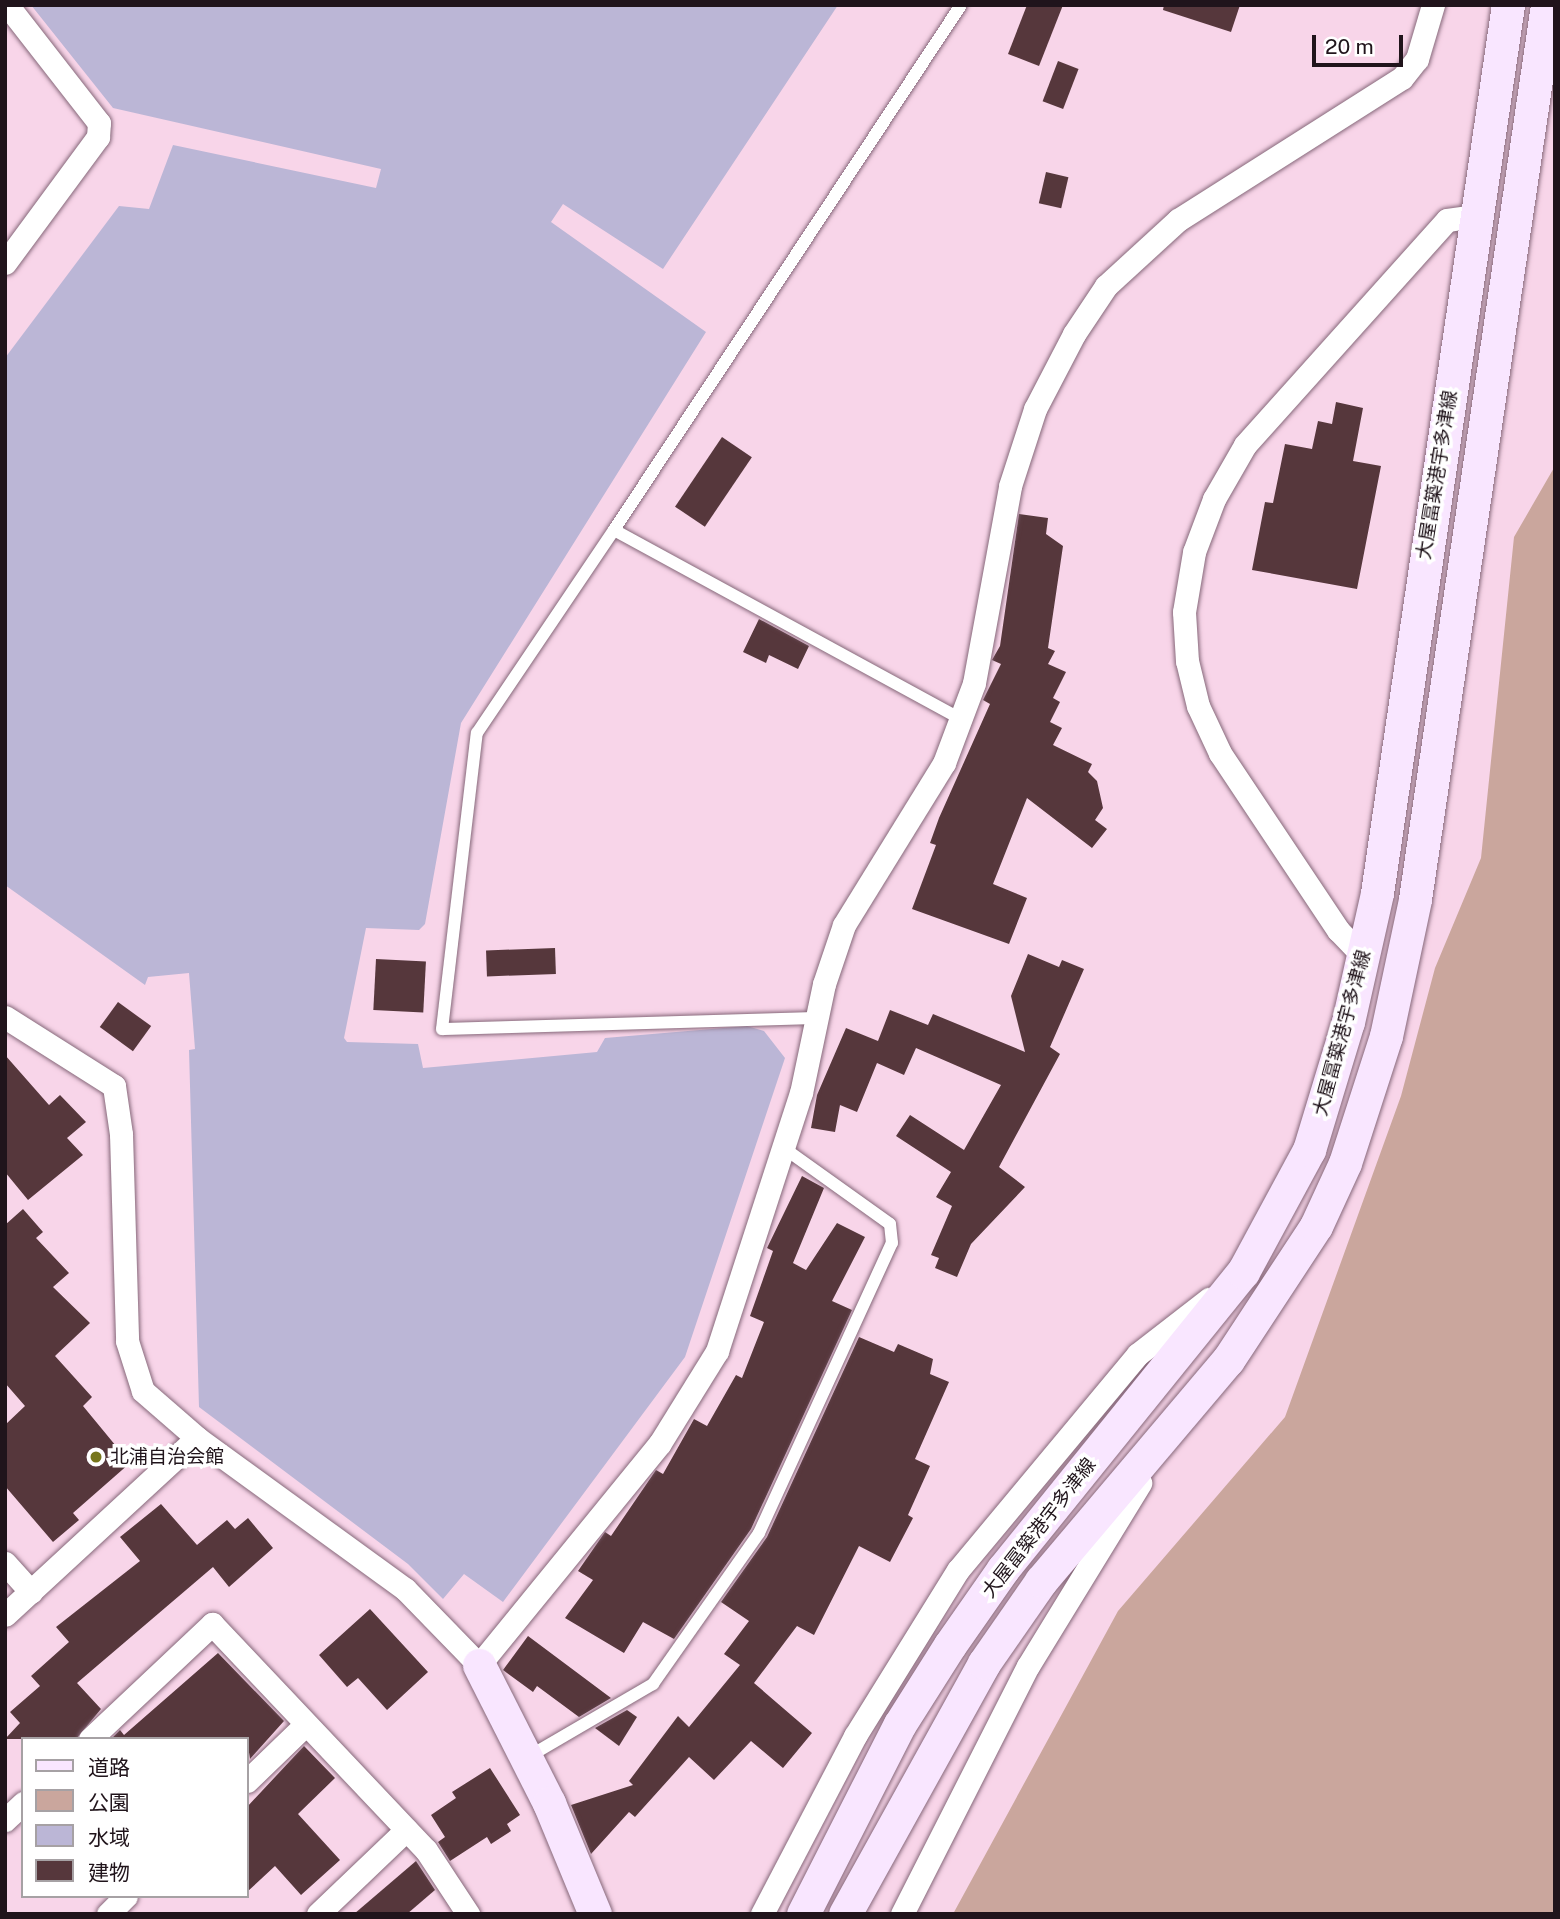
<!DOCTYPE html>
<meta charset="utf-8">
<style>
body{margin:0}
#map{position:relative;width:1560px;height:1919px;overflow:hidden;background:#f8d5e9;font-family:"Public Sans","Noto Sans JP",sans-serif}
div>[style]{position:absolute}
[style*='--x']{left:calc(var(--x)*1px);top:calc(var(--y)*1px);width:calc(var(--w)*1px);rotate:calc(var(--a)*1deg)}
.green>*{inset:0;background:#caa69d}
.water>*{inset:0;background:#bbb6d6}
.building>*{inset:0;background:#56373c;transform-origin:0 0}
.roads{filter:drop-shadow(0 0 2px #86687a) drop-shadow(0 0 2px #86687a)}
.lane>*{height:12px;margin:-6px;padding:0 6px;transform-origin:6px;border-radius:6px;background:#fff}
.street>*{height:23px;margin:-11.5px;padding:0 11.5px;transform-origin:11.5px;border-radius:11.5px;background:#fff}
.secondary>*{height:33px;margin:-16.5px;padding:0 16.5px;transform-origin:16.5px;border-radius:16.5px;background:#f9e6ff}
.dots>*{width:19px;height:19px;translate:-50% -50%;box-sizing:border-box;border:4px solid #fff;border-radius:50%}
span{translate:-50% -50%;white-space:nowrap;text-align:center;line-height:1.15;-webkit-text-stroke:7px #fff;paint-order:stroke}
.street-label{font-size:19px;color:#20141b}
.poi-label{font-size:19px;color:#20141b}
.left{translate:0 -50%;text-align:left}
.frame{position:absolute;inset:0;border:7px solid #20141b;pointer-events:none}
.legend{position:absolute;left:21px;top:1737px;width:228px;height:161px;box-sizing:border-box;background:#fff;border:2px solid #a6a1a4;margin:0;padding:9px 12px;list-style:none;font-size:21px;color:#20141b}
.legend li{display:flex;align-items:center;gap:14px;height:35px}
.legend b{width:35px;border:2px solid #a6a1a4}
.scale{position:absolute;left:1312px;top:35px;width:91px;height:32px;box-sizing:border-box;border:4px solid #20141b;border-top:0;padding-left:9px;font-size:21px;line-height:24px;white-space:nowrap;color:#20141b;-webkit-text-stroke:5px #fff;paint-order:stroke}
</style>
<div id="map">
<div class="green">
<div style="clip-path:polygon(1555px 466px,1555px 1914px,953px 1914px,1118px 1611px,1285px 1417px,1401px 1096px,1435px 968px,1481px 858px,1514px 537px)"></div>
</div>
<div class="water">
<div style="clip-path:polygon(31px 5px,838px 5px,663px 269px,563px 204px,551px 222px,706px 332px,461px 723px,425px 924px,419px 930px,366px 928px,344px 1038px,347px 1042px,418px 1044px,423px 1068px,597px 1052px,605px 1038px,747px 1026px,764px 1031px,785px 1058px,685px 1357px,503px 1602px,464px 1574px,443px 1599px,408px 1564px,199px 1407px,189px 1050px,195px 1049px,189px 973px,148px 977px,145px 985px,5px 885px,5px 358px,119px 206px,149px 209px,173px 145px,376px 188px,381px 169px,113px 108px)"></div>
</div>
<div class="building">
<div style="clip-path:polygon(1027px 5px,1063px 5px,1039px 66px,1008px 54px)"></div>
<div style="clip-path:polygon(1164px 5px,1240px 5px,1231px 32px,1163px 10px)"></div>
<div style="left:1058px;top:61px;width:22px;height:43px;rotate:21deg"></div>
<div style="left:1046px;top:172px;width:23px;height:32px;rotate:13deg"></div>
<div style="clip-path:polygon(1336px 402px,1363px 408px,1353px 461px,1381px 466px,1357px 589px,1252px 570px,1265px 502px,1273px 503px,1285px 444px,1312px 449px,1318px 421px,1332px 424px)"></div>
<div style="left:722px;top:437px;width:36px;height:84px;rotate:34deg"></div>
<div style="clip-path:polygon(1019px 514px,1048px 518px,1046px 534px,1063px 546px,1048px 648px,1055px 651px,1048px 664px,1066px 672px,1053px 698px,1060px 702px,1050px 722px,1062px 728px,1053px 745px,1092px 764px,1088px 772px,1097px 781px,1103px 808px,1095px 820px,1107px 829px,1092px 848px,1027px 798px,993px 884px,1027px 898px,1009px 944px,912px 909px,936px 845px,930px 843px,939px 818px,990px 704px,983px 700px,1001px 664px,992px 660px,1000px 646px)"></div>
<div style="clip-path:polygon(759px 619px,809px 646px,798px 669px,769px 655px,766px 663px,743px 652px)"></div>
<div style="left:555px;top:948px;width:26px;height:69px;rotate:88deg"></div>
<div style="clip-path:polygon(1028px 954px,1059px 967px,1062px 960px,1084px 969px,1050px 1047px,1060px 1054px,999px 1167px,1025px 1187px,971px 1244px,957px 1277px,935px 1268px,939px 1258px,931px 1255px,952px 1206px,936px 1197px,951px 1172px,896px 1136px,910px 1115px,964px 1150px,1001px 1085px,916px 1048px,904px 1075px,877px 1063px,857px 1112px,840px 1105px,835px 1132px,811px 1128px,817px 1095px,846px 1028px,878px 1041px,890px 1010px,928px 1025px,933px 1014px,1025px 1052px,1011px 996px)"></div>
<div style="left:376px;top:959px;width:50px;height:51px;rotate:3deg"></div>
<div style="left:118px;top:1002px;width:41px;height:31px;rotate:36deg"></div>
<div style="clip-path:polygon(5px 1055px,49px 1105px,60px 1095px,86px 1122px,67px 1138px,83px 1155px,28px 1200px,5px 1172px)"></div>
<div style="clip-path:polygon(802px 1176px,824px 1188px,793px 1263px,806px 1270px,837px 1223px,865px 1237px,832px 1301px,852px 1310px,751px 1529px,674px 1639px,643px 1622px,624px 1653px,565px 1618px,593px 1580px,578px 1571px,605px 1532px,611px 1536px,656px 1470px,663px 1474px,694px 1419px,707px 1426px,736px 1375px,742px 1378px,764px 1322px,750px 1316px,773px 1251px,767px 1248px)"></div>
<div style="clip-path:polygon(23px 1209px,43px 1232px,36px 1238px,69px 1273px,53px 1287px,90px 1323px,55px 1356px,92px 1397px,83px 1406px,130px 1463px,73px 1513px,79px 1520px,53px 1542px,5px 1486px,5px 1425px,25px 1406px,5px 1383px,5px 1225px)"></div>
<div style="clip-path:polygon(859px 1337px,894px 1352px,898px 1344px,933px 1359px,930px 1374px,949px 1382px,915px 1459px,930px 1466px,908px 1515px,913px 1518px,890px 1562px,859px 1546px,814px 1635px,797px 1626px,754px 1683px,812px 1733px,783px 1768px,751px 1741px,714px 1780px,689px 1757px,635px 1817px,629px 1812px,591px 1854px,571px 1805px,633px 1785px,629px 1781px,678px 1716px,689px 1727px,740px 1665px,724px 1654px,749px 1621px,721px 1602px,767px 1537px)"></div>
<div style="clip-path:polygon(161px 1504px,197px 1545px,227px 1520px,235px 1529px,248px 1518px,273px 1548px,229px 1587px,213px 1567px,77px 1683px,101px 1709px,76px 1739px,5px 1739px,20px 1723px,10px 1712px,40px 1686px,31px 1676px,69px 1642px,56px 1627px,140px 1561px,120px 1537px)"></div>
<div style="clip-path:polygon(370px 1609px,428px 1672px,387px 1710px,358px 1678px,347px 1687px,319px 1655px)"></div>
<div style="clip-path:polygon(528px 1636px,611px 1698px,579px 1717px,537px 1686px,533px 1692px,503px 1670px)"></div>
<div style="clip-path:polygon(218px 1653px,284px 1721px,250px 1759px,247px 1739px,111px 1739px,120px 1730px,124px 1735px)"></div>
<div style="clip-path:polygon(627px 1710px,637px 1717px,619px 1746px,595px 1728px)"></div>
<div style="clip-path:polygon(304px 1746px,335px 1778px,298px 1814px,340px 1860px,301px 1895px,275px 1866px,247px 1892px,247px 1807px)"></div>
<div style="clip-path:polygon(490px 1768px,520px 1815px,507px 1824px,511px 1831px,491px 1844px,487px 1837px,450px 1861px,438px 1842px,445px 1837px,431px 1815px,456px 1798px,452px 1792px)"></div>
<div style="clip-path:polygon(416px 1861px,435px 1890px,407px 1914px,354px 1914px)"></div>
</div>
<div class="roads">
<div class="lane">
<div style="--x:614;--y:530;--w:629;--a:-56.54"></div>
<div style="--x:817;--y:1018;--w:375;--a:178.3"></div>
<div style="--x:442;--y:1029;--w:298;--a:-83.3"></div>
<div style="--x:477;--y:733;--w:245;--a:-56"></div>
<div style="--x:614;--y:530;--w:395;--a:28.6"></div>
<div style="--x:528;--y:1757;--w:145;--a:-30.3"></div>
<div style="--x:653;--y:1684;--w:184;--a:-54.9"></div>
<div style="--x:759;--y:1533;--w:319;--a:-65.4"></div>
<div style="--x:892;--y:1243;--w:19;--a:-96"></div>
<div style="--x:890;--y:1224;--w:130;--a:-144.4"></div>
</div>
<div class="street">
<div style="--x:5;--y:263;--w:157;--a:-53.6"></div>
<div style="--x:98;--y:137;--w:14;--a:-86"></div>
<div style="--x:99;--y:123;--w:150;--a:-127.9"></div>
<div style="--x:1364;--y:957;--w:37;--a:-134"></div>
<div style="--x:1338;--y:930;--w:213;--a:-123.7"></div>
<div style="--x:1220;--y:753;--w:52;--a:-115.1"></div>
<div style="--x:1198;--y:706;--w:46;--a:-103.7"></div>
<div style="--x:1187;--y:661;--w:49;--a:-93.5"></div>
<div style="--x:1184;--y:612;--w:61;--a:-80.5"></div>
<div style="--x:1194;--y:552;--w:57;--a:-69.3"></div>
<div style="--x:1214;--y:499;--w:62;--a:-60.1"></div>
<div style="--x:1245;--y:445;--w:302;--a:-48.1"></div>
<div style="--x:1447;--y:220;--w:29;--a:-8"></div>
<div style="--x:5;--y:1017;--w:129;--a:32.3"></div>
<div style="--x:114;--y:1086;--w:49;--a:81.7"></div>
<div style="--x:121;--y:1134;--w:207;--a:88.3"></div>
<div style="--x:127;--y:1341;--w:52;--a:72.3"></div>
<div style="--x:143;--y:1391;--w:72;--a:41"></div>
<div style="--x:197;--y:1438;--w:257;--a:36"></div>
<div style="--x:405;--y:1589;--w:106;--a:45.8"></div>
<div style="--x:479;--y:1665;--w:286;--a:-50.8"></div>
<div style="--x:660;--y:1443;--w:108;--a:-58.2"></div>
<div style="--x:717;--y:1351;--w:271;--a:-72"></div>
<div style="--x:801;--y:1093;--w:111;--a:-78.1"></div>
<div style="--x:824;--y:984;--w:62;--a:-71.3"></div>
<div style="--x:844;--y:925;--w:190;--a:-58.3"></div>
<div style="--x:944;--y:763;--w:85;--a:-69.4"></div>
<div style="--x:974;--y:683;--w:200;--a:-79.6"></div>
<div style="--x:1010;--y:486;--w:81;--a:-72"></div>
<div style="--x:1035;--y:409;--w:85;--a:-62.5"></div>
<div style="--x:1074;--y:334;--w:58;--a:-56.3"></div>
<div style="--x:1106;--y:286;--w:98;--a:-42.5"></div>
<div style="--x:1178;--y:220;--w:265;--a:-32.4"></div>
<div style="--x:1402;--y:78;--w:24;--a:-52"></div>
<div style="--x:1417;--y:59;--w:56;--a:-73.5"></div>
<div style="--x:5;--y:1563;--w:39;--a:48"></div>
<div style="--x:5;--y:1615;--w:261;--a:-42.7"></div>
<div style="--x:90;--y:1739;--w:168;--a:-43.3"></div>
<div style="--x:212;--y:1624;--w:311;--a:46.6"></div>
<div style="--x:426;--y:1850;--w:77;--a:56.7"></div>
<div style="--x:247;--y:1781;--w:82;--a:-44"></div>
<div style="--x:5;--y:1820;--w:25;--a:-43"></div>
<div style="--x:108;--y:1914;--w:25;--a:-45"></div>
<div style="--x:318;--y:1914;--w:122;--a:-43.7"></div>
<div style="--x:762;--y:1914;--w:201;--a:-62.4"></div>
<div style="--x:855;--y:1736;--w:195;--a:-58.2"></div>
<div style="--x:958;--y:1570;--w:281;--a:-50.2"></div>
<div style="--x:1138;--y:1354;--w:90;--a:-37.8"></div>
<div style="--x:902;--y:1914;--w:278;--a:-63.1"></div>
<div style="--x:1028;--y:1666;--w:215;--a:-58.5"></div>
</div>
<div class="secondary">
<div style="--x:479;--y:1665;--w:155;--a:63.1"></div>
<div style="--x:549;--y:1803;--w:120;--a:67.5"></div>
<div style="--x:803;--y:1914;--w:213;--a:-63"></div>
<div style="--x:900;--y:1724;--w:93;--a:-57.7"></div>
<div style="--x:950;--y:1645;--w:93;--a:-55.1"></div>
<div style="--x:1003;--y:1569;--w:382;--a:-51.1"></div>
<div style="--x:1243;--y:1272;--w:139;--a:-61.6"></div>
<div style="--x:1309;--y:1150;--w:134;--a:-73.1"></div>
<div style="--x:1348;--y:1022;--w:132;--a:-77.3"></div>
<div style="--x:1377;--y:893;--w:898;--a:-81.61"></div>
<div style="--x:845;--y:1914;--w:287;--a:-61"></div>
<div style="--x:984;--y:1663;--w:100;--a:-55.2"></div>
<div style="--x:1041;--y:1581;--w:289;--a:-49.8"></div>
<div style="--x:1228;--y:1360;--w:160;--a:-56.7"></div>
<div style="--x:1316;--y:1226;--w:69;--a:-65.3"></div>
<div style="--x:1345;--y:1163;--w:133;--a:-72.1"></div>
<div style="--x:1386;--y:1036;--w:140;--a:-78"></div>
<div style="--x:1415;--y:899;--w:904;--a:-81.6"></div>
</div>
</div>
<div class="dots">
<div style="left:96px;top:1457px;background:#76751b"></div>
</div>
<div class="street-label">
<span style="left:1437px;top:475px;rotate:-81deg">大屋冨築港宇多津線</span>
<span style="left:1342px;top:1033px;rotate:-75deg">大屋冨築港宇多津線</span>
<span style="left:1039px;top:1528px;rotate:-52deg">大屋冨築港宇多津線</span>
</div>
<div class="poi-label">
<span class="left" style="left:110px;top:1457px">北浦自治会館</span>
</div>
<div class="frame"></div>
<ul class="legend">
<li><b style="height:9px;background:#f9e6ff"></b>道路</li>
<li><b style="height:19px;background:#caa69d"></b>公園</li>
<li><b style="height:19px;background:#bbb6d6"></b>水域</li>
<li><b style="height:19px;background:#56373c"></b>建物</li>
</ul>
<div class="scale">20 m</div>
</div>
